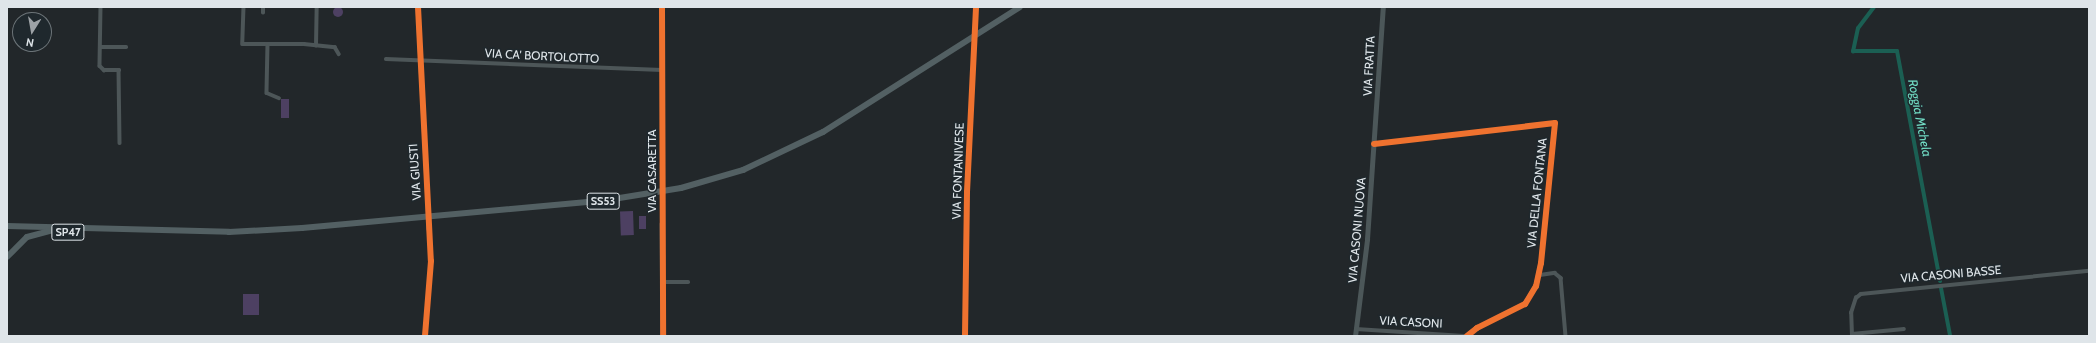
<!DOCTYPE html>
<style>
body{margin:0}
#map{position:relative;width:2096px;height:343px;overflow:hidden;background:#22272a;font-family:Cabin,sans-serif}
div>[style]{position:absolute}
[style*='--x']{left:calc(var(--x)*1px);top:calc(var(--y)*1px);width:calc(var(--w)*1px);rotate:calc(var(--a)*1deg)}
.green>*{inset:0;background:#4d4062;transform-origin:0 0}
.round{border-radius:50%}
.canal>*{height:4px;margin:-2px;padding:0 2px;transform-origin:2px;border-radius:2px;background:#1b5f53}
.minor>*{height:3.5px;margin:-1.75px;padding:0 1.75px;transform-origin:1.75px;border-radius:1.75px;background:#4d5658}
.secondary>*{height:5px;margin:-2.5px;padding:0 2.5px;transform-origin:2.5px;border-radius:2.5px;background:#4c5759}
.trunk>*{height:6px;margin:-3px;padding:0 3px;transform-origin:3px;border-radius:3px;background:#536063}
.minor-bridge>*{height:3.5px;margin:-1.75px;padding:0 1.75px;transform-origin:1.75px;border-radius:1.75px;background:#4d5658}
.cycleway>*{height:6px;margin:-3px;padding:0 3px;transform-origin:3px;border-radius:3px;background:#ef722f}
span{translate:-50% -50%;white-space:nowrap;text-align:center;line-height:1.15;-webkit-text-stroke:3px #1f282d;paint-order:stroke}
.shield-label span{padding:1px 3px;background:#1f282d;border:1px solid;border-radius:3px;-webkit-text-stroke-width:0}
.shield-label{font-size:11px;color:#dfe5e9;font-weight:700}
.street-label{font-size:12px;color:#dfe5e9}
.water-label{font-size:13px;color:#71dbc3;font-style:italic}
.frame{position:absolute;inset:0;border:8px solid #dfe5e9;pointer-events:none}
.north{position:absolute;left:12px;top:12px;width:40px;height:40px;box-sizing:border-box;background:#1f282d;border:1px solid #6c7478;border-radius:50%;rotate:191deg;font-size:11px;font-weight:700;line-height:16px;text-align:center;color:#dfe5e9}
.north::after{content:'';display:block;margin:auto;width:14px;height:18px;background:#9da2a6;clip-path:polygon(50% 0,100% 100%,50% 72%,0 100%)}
</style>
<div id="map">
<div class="green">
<div class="round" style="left:333px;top:7px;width:10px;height:10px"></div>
<div style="left:281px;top:99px;width:8px;height:19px"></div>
<div style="left:633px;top:211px;width:24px;height:13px;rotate:88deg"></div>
<div style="left:639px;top:216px;width:7px;height:13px"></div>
<div style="left:243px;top:294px;width:16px;height:21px"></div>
</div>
<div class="canal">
<div style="--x:1874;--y:7;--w:26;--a:127"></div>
<div style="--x:1858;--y:28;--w:24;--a:102"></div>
<div style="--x:1853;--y:51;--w:44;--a:0"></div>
<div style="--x:1897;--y:51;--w:234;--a:79.4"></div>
<div style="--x:1941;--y:288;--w:48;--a:79.2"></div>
</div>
<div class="minor">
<div style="--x:101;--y:7;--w:59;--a:91"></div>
<div style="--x:100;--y:66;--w:6;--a:45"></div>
<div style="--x:104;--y:70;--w:15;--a:0"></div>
<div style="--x:119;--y:70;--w:73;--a:89.2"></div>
<div style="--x:244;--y:7;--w:37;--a:92"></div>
<div style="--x:243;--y:44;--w:61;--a:0"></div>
<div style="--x:304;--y:44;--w:31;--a:6"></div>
<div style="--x:335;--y:47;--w:8;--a:60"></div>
<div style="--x:418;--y:7;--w:199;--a:87.1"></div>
<div style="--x:662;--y:7;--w:153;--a:89.6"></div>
<div style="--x:263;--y:13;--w:6;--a:-90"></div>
<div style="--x:976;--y:22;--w:15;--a:-90"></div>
<div style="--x:268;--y:44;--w:49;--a:91.2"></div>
<div style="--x:267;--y:93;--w:13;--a:23"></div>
<div style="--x:316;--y:46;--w:39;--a:-89"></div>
<div style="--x:100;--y:47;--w:26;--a:0"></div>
<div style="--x:386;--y:59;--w:276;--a:2.3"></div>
<div style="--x:1374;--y:144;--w:182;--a:-6.6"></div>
<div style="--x:1555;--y:123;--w:141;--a:95.7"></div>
<div style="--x:1541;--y:263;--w:24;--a:102"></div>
<div style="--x:1536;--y:286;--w:21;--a:121"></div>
<div style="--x:1525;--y:304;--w:54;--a:153.4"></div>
<div style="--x:1477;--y:328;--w:13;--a:141"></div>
<div style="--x:662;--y:224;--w:112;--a:89.5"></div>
<div style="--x:1540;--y:275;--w:15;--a:-8"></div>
<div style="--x:1555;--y:273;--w:8;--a:40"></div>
<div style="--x:1561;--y:278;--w:58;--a:85.1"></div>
<div style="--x:663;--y:282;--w:25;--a:0"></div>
<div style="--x:1356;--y:329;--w:108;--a:3.7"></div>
<div style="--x:1852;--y:334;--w:52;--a:-5.5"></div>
<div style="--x:425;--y:336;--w:75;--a:-85.4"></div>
<div style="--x:431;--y:261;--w:32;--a:-94"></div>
<div style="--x:965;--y:336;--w:144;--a:-89.2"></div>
<div style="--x:967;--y:192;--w:144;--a:-87.2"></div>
<div style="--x:1852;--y:336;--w:23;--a:-92"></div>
<div style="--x:1851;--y:313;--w:16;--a:-72"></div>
<div style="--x:1856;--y:298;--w:6;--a:-39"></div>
<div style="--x:1861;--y:294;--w:229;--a:-5.8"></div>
</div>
<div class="secondary">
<div style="--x:1355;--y:336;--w:98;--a:-82.9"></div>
<div style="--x:1367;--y:239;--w:233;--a:-86.1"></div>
</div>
<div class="trunk">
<div style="--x:7;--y:226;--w:222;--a:1.5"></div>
<div style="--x:229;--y:232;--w:73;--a:-3.1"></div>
<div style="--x:302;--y:228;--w:300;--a:-5.2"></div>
<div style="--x:601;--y:201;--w:81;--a:-9.2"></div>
<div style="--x:681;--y:188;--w:65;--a:-16.2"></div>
<div style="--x:743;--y:170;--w:89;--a:-25.4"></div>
<div style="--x:823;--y:132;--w:233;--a:-32.4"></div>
<div style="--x:7;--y:257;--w:28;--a:-45"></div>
<div style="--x:27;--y:237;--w:24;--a:-15"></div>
</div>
<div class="minor-bridge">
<div style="--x:974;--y:48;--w:26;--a:-86"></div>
<div style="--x:428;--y:206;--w:23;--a:88"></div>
<div style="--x:662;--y:224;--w:64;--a:-89.1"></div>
</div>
<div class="cycleway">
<div style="--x:418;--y:7;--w:254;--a:87.1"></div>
<div style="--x:431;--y:261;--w:75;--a:94.6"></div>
<div style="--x:662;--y:7;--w:329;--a:89.8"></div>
<div style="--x:1374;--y:144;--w:182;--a:-6.6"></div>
<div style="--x:1555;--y:123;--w:141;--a:95.7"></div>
<div style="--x:1541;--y:263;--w:24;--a:102"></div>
<div style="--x:1536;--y:286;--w:21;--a:121"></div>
<div style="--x:1525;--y:304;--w:54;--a:153.4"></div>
<div style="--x:1477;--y:328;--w:13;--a:141"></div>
<div style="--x:965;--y:336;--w:144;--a:-89.2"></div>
<div style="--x:967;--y:192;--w:185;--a:-87.2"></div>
</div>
<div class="shield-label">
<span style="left:603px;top:201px">SS53</span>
<span style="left:68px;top:232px">SP47</span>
</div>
<div class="street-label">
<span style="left:542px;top:56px;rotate:3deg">VIA CA' BORTOLOTTO</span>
<span style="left:1369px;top:66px;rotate:-87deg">VIA FRATTA</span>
<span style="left:652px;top:171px;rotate:-90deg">VIA CASARETTA</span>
<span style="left:958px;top:171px;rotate:-88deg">VIA FONTANIVESE</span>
<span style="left:415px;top:172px;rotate:-94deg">VIA GIUSTI</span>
<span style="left:1537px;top:193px;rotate:-84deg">VIA DELLA FONTANA</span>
<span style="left:1357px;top:230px;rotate:-85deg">VIA CASONI NUOVA</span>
<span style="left:1951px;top:274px;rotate:-5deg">VIA CASONI BASSE</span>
<span style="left:1411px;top:322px;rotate:3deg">VIA CASONI</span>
</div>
<div class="water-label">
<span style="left:1920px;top:118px;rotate:79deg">Roggia Michela</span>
</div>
<div class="frame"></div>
<div class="north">N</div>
</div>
